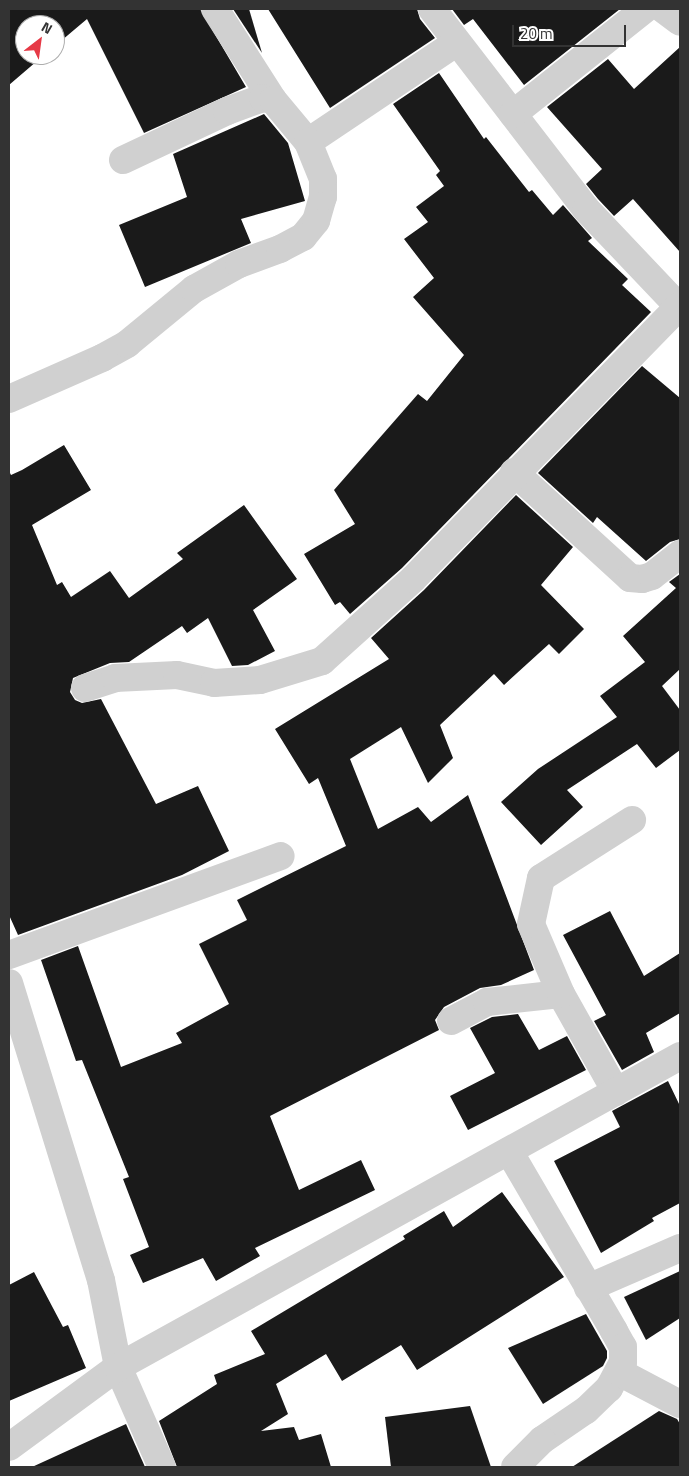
<!DOCTYPE html>
<style>
body{margin:0}
#map{position:relative;width:689px;height:1476px;overflow:hidden;background:#fff;font-family:"Titillium Web",sans-serif}
div>[style]{position:absolute}
[style*='--x']{left:calc(var(--x)*1px);top:calc(var(--y)*1px);width:calc(var(--w)*1px);rotate:calc(var(--a)*1deg)}
.building>*{inset:0;background:#1a1a1a}
.minor>*{height:28px;margin:-14px;padding:0 14px;transform-origin:14px;border-radius:14px;background:#d0d0d0}
span{translate:-50% -50%;white-space:nowrap;text-align:center;line-height:1.15;-webkit-text-stroke:5px #fff;paint-order:stroke}
.frame{position:absolute;inset:0;border:10px solid #333;pointer-events:none}
.north{position:absolute;left:15px;top:15px;width:50px;height:50px;box-sizing:border-box;background:#fff;border:1px solid #adadad;border-radius:50%;rotate:30deg;font-size:14px;font-weight:700;line-height:20px;text-align:center;color:#333}
.north::after{content:'';display:block;margin:auto;width:18px;height:22px;background:#e63946;clip-path:polygon(50% 0,100% 100%,50% 72%,0 100%)}
.scale{position:absolute;left:512px;top:25px;width:114px;height:22px;box-sizing:border-box;border:2px solid #333;border-top:0;padding-left:6px;font-size:15px;line-height:18px;white-space:nowrap;color:#333;-webkit-text-stroke:4px #fff;paint-order:stroke}
</style>
<div id="map">
<div class="building">
<div style="clip-path:polygon(9px 9px,200px 9px,246px 87px,144px 133px,87px 19px,55px 46px,55px 25px,25px 25px,25px 55px,44px 55px,9px 85px)"></div>
<div style="clip-path:polygon(233px 9px,249px 9px,262px 53px)"></div>
<div style="clip-path:polygon(268px 9px,417px 9px,420px 19px,435px 38px,330px 108px)"></div>
<div style="clip-path:polygon(452px 9px,620px 9px,524px 85px,473px 19px,464px 25px)"></div>
<div style="clip-path:polygon(680px 47px,680px 252px,633px 199px,614px 216px,598px 199px,586px 184px,602px 169px,547px 107px,608px 59px,634px 89px)"></div>
<div style="clip-path:polygon(439px 73px,484px 139px,486px 137px,529px 192px,532px 190px,553px 215px,563px 205px,592px 238px,588px 241px,628px 279px,622px 285px,651px 312px,402px 568px,350px 614px,340px 602px,335px 605px,304px 554px,355px 524px,334px 490px,418px 394px,427px 401px,464px 355px,413px 297px,434px 278px,404px 239px,428px 222px,416px 207px,444px 186px,436px 175px,440px 171px,393px 104px)"></div>
<div style="clip-path:polygon(264px 114px,288px 143px,305px 201px,241px 219px,251px 243px,145px 287px,119px 225px,187px 197px,173px 154px)"></div>
<div style="clip-path:polygon(642px 366px,680px 398px,680px 539px,670px 542px,646px 561px,597px 517px,593px 523px,538px 473px)"></div>
<div style="clip-path:polygon(64px 445px,91px 490px,32px 525px,57px 585px,62px 582px,71px 597px,110px 571px,129px 598px,183px 559px,177px 553px,244px 505px,297px 579px,253px 610px,275px 651px,248px 665px,232px 666px,208px 618px,187px 633px,182px 626px,129px 662px,110px 663px,73px 678px,70px 692px,75px 700px,82px 703px,101px 699px,156px 804px,198px 786px,229px 851px,182px 875px,18px 935px,9px 915px,9px 471px,11px 475px,22px 470px)"></div>
<div style="clip-path:polygon(516px 495px,573px 547px,541px 585px,584px 629px,559px 654px,549px 644px,504px 685px,494px 674px,440px 725px,453px 758px,428px 783px,401px 727px,350px 759px,378px 829px,418px 807px,431px 822px,468px 795px,534px 970px,501px 985px,480px 988px,444px 1007px,435px 1020px,439px 1030px,270px 1116px,299px 1190px,361px 1160px,375px 1190px,255px 1248px,260px 1256px,216px 1281px,203px 1258px,143px 1283px,130px 1255px,149px 1247px,123px 1179px,129px 1177px,82px 1060px,76px 1061px,41px 960px,78px 946px,121px 1067px,182px 1043px,176px 1033px,229px 1004px,199px 944px,247px 920px,237px 900px,346px 846px,318px 778px,309px 784px,275px 729px,389px 659px,371px 638px,424px 590px)"></div>
<div style="clip-path:polygon(680px 574px,680px 669px,662px 686px,680px 710px,680px 750px,656px 768px,637px 744px,567px 790px,583px 807px,541px 845px,501px 802px,538px 769px,617px 717px,600px 696px,645px 662px,623px 636px,676px 588px,669px 582px)"></div>
<div style="clip-path:polygon(610px 911px,644px 976px,680px 953px,680px 1013px,646px 1033px,654px 1052px,622px 1070px,594px 1021px,606px 1015px,563px 935px)"></div>
<div style="clip-path:polygon(518px 1014px,539px 1050px,567px 1036px,586px 1070px,468px 1130px,450px 1096px,495px 1073px,470px 1028px,492px 1017px)"></div>
<div style="clip-path:polygon(668px 1081px,680px 1106px,680px 1203px,652px 1218px,654px 1221px,601px 1253px,554px 1161px,620px 1127px,612px 1111px)"></div>
<div style="clip-path:polygon(502px 1192px,564px 1277px,417px 1370px,401px 1345px,342px 1381px,326px 1354px,276px 1384px,288px 1414px,261px 1431px,294px 1427px,299px 1440px,321px 1434px,331px 1467px,177px 1467px,159px 1421px,217px 1384px,214px 1375px,265px 1354px,251px 1331px,405px 1239px,403px 1236px,444px 1211px,453px 1227px)"></div>
<div style="clip-path:polygon(680px 1271px,680px 1318px,646px 1340px,624px 1297px)"></div>
<div style="clip-path:polygon(34px 1272px,63px 1327px,68px 1325px,86px 1368px,9px 1401px,9px 1285px)"></div>
<div style="clip-path:polygon(586px 1314px,607px 1351px,607px 1358px,603px 1366px,543px 1404px,508px 1348px)"></div>
<div style="clip-path:polygon(470px 1406px,491px 1467px,391px 1467px,385px 1417px)"></div>
<div style="clip-path:polygon(659px 1411px,677px 1419px,680px 1424px,680px 1467px,572px 1467px)"></div>
<div style="clip-path:polygon(126px 1424px,145px 1467px,32px 1467px)"></div>
</div>
<div class="minor">
<div style="--x:215;--y:9;--w:108;--a:57.5"></div>
<div style="--x:432;--y:9;--w:252;--a:52.4"></div>
<div style="--x:586;--y:209;--w:135;--a:46.5"></div>
<div style="--x:663;--y:9;--w:21;--a:37"></div>
<div style="--x:513;--y:114;--w:169;--a:-38.5"></div>
<div style="--x:123;--y:160;--w:115;--a:-25.2"></div>
<div style="--x:227;--y:111;--w:38;--a:-20"></div>
<div style="--x:263;--y:98;--w:10;--a:11"></div>
<div style="--x:273;--y:100;--w:55;--a:50.2"></div>
<div style="--x:308;--y:142;--w:178;--a:-33.8"></div>
<div style="--x:9;--y:399;--w:102;--a:-23.8"></div>
<div style="--x:102;--y:358;--w:29;--a:-29"></div>
<div style="--x:127;--y:344;--w:87;--a:-39.4"></div>
<div style="--x:194;--y:289;--w:51;--a:-29.1"></div>
<div style="--x:239;--y:264;--w:44;--a:-20.1"></div>
<div style="--x:280;--y:249;--w:26;--a:-28"></div>
<div style="--x:303;--y:237;--w:21;--a:-51"></div>
<div style="--x:316;--y:221;--w:25;--a:-74"></div>
<div style="--x:323;--y:197;--w:18;--a:-90"></div>
<div style="--x:323;--y:179;--w:40;--a:-112"></div>
<div style="--x:514;--y:472;--w:157;--a:42.4"></div>
<div style="--x:630;--y:578;--w:12;--a:5"></div>
<div style="--x:642;--y:579;--w:10;--a:-17"></div>
<div style="--x:652;--y:576;--w:36;--a:-38"></div>
<div style="--x:85;--y:688;--w:32;--a:-18"></div>
<div style="--x:115;--y:678;--w:62;--a:-2.8"></div>
<div style="--x:177;--y:675;--w:38;--a:12"></div>
<div style="--x:214;--y:683;--w:46;--a:-3.7"></div>
<div style="--x:260;--y:680;--w:65;--a:-17"></div>
<div style="--x:322;--y:661;--w:122;--a:-42"></div>
<div style="--x:413;--y:579;--w:383;--a:-45.7"></div>
<div style="--x:9;--y:955;--w:289;--a:-20"></div>
<div style="--x:9;--y:983;--w:311;--a:72.8"></div>
<div style="--x:101;--y:1280;--w:89;--a:78.9"></div>
<div style="--x:118;--y:1367;--w:109;--a:66.3"></div>
<div style="--x:451;--y:1021;--w:41;--a:-27.8"></div>
<div style="--x:487;--y:1002;--w:74;--a:-6.2"></div>
<div style="--x:616;--y:1092;--w:112;--a:-119.3"></div>
<div style="--x:561;--y:994;--w:76;--a:-113.2"></div>
<div style="--x:531;--y:924;--w:47;--a:-77.7"></div>
<div style="--x:541;--y:878;--w:108;--a:-32.5"></div>
<div style="--x:509;--y:1151;--w:208;--a:59.7"></div>
<div style="--x:614;--y:1331;--w:18;--a:61"></div>
<div style="--x:623;--y:1347;--w:15;--a:90"></div>
<div style="--x:623;--y:1362;--w:30;--a:118"></div>
<div style="--x:609;--y:1388;--w:32;--a:136"></div>
<div style="--x:586;--y:1410;--w:53;--a:145.7"></div>
<div style="--x:542;--y:1440;--w:38;--a:135"></div>
<div style="--x:588;--y:1288;--w:100;--a:-23.5"></div>
<div style="--x:619;--y:1372;--w:69;--a:27.7"></div>
<div style="--x:9;--y:1447;--w:135;--a:-36.3"></div>
<div style="--x:118;--y:1367;--w:642;--a:-28.96"></div>
</div>
<div class="frame"></div>
<div class="north">N</div>
<div class="scale">20 m</div>
</div>
